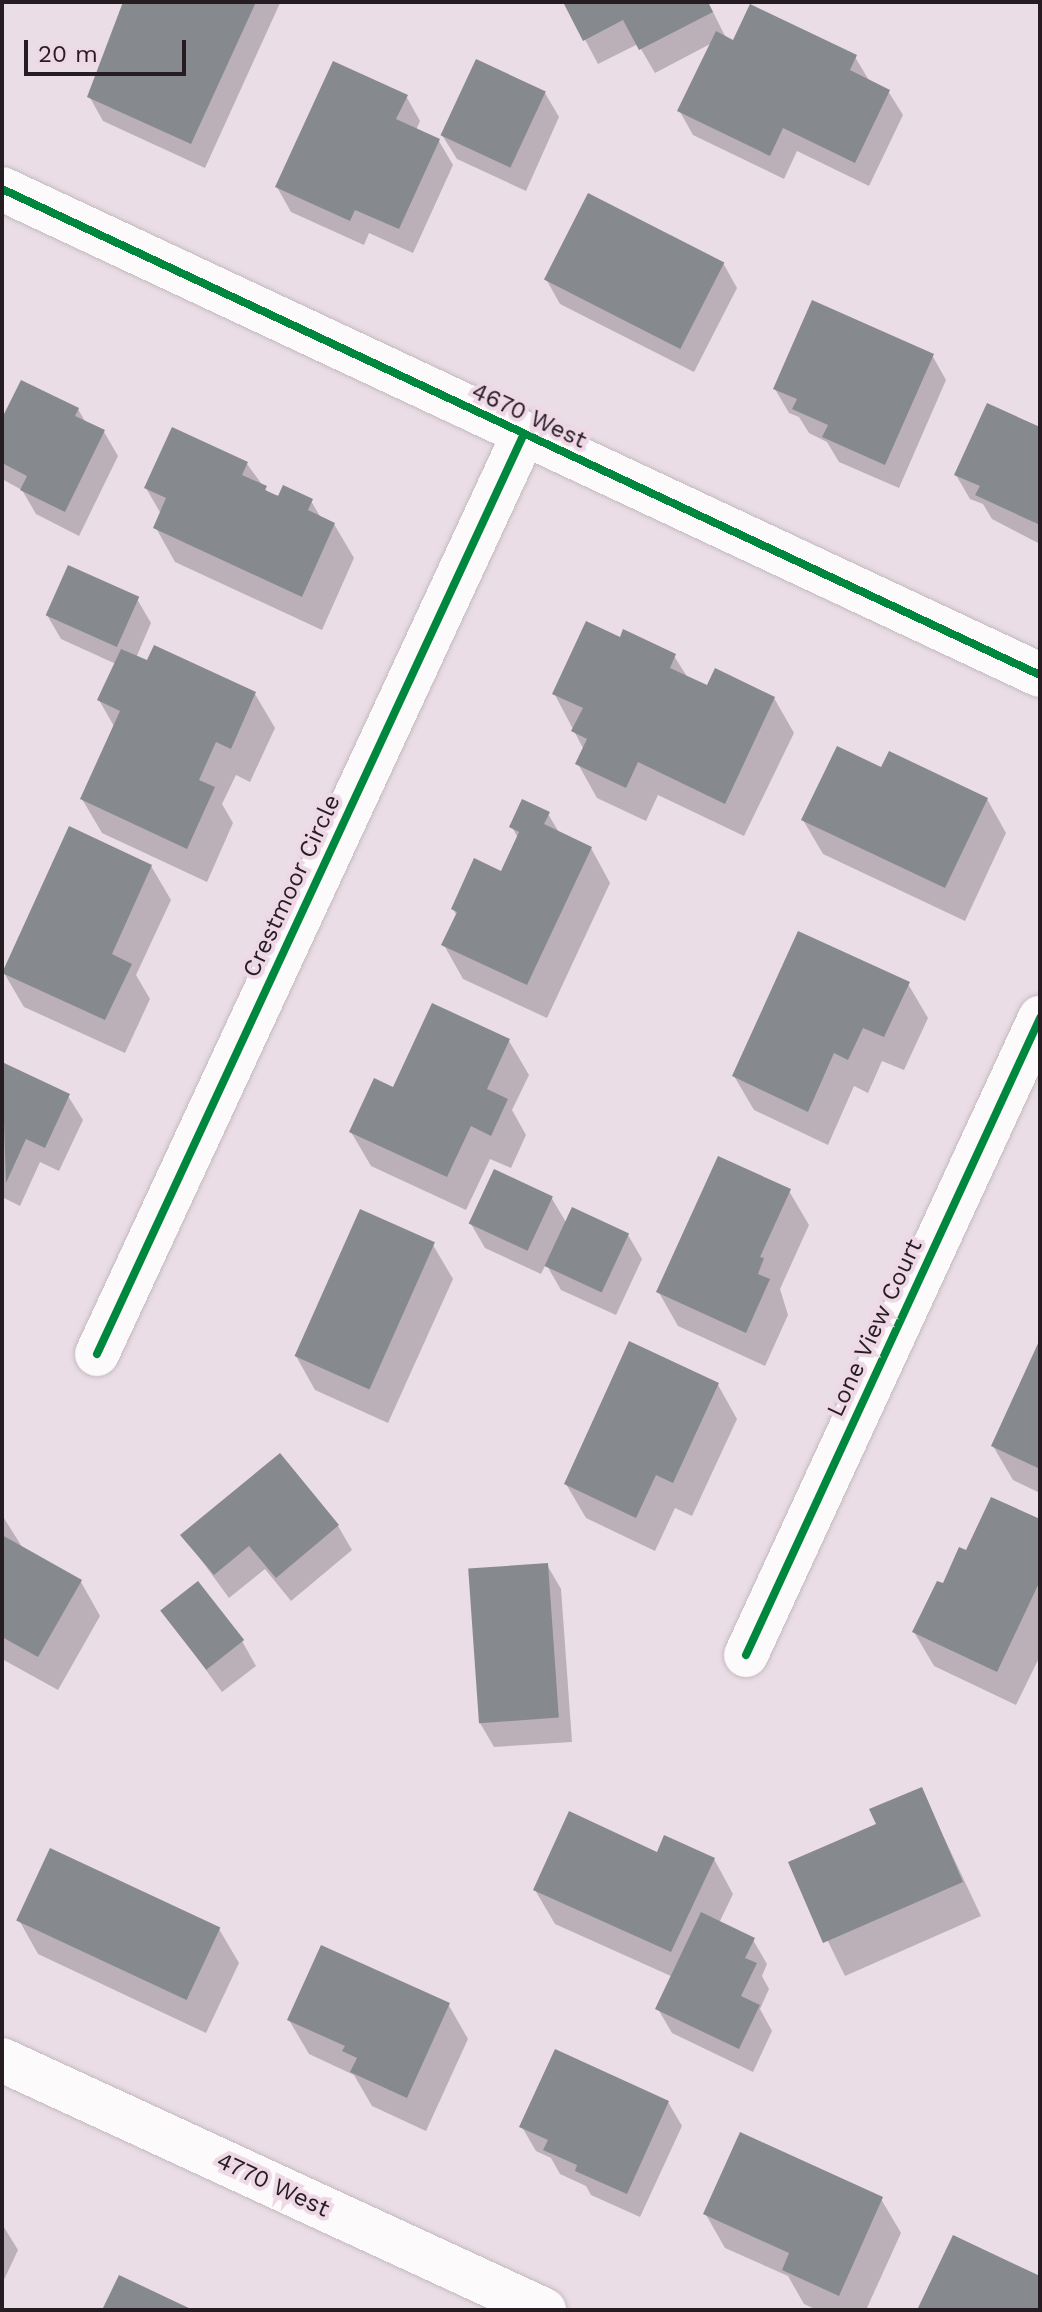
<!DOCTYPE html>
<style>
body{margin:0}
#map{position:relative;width:1042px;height:2312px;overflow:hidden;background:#eadde5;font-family:"Work Sans",sans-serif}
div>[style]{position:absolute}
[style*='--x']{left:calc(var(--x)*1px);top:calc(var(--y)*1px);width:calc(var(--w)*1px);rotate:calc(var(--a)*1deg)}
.shadow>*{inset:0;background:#0003}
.building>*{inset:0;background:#868a8e;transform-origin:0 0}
.roads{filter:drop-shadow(0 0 2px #c4bac0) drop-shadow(0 0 2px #c4bac0)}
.street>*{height:44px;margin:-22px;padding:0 22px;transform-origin:22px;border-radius:22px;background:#fcfafb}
.cycleway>*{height:8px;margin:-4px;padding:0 4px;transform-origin:4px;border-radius:4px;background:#00873e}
span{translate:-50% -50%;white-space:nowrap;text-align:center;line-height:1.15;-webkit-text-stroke:8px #efd8e6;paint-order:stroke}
.street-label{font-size:24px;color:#251d22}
.frame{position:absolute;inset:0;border:4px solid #251d22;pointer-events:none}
.scale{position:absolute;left:24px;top:40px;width:162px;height:36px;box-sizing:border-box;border:4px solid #251d22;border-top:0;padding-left:10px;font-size:24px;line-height:28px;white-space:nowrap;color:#251d22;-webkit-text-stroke:6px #efd8e6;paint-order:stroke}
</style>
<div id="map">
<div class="shadow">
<div style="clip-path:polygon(127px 2px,280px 3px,205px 168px,103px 121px,89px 96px)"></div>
<div style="clip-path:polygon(565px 2px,708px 2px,726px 38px,734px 43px,855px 57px,870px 82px,888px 91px,903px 115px,869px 186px,797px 151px,784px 179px,693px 135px,679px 110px,712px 43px,655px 73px,638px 44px,598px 64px)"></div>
<div style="clip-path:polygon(545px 93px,559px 117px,526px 191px,457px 159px,442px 135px)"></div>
<div style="clip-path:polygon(406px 96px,420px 121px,416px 130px,439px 141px,453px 165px,413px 253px,369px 233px,364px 245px,291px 212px,277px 187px)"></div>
<div style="clip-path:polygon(723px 263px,737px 288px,694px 372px,560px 304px,546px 279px)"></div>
<div style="clip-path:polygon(932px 355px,946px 380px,899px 488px,839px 462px,827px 442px,809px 433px,799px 417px,789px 413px,775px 389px)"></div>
<div style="clip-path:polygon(78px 409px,86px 423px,104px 432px,118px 456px,79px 536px,36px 514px,22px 490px,2px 479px,2px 423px)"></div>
<div style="clip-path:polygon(1040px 429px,1040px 544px,992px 519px,983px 504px,970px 499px,956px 475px)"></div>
<div style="clip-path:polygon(247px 464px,269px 494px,311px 501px,321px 518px,334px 524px,354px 558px,322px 630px,175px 562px,156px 528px,161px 514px,146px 488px)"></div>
<div style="clip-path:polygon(137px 599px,151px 623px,136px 658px,255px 694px,275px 728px,250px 782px,236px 775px,222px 804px,233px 823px,207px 882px,102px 833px,82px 799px,115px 728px,99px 700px,116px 664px,61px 639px,47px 615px)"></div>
<div style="clip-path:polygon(621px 640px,674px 656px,688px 678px,708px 688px,774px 698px,794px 733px,744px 836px,658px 795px,646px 821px,597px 798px,578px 764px,584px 750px,554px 693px)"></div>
<div style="clip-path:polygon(987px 799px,1006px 833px,965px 921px,823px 854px,803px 820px)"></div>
<div style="clip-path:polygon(548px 814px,560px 834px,591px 848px,610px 883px,547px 1018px,463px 979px,444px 945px,457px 916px,453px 909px,502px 873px,518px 838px,512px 827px)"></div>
<div style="clip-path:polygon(151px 866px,171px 900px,136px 975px,150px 999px,125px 1053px,24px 1007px,4px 973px)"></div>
<div style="clip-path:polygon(908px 984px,928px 1018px,904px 1070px,882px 1061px,868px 1093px,854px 1086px,828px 1145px,754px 1110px,734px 1076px)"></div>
<div style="clip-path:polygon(509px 1041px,529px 1075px,512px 1110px,526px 1135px,511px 1168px,490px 1159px,466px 1210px,371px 1166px,351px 1132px,394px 1090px)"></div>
<div style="clip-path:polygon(2px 1064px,68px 1096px,83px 1120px,59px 1171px,40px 1162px,20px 1206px,2px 1197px)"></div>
<div style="clip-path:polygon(789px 1191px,809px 1225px,780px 1289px,788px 1315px,765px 1366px,678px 1326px,658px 1291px)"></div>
<div style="clip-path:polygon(551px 1197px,567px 1224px,628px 1235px,642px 1259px,616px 1315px,561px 1290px,546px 1264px,541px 1274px,485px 1248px,471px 1224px)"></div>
<div style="clip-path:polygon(433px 1245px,453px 1279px,388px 1423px,315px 1390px,296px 1356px)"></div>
<div style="clip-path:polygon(1040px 1344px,1040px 1493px,1013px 1480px,993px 1446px)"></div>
<div style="clip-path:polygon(718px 1385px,737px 1419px,692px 1516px,675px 1508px,655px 1551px,586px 1518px,566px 1484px)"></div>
<div style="clip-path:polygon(2px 1515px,24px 1550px,81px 1582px,100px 1616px,58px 1690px,2px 1659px)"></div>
<div style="clip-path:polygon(1040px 1522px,1040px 1656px,1016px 1705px,934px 1666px,914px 1632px,967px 1553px)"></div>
<div style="clip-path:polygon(338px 1526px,352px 1550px,291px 1601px,265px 1569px,229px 1598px,183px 1535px)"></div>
<div style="clip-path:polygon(547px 1565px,561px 1589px,572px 1742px,494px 1747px,480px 1723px,470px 1570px)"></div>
<div style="clip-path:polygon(163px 1611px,242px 1641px,256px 1666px,222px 1692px)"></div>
<div style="clip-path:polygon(921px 1789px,981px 1916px,845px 1976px,790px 1864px,879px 1825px)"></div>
<div style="clip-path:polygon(658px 1854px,714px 1859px,733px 1894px,719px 1923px,753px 1940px,767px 1964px,762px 1976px,769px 1989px,760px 2009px,772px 2031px,753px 2072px,672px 2033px,658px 2009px,673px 1977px,555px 1924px,535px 1890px)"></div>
<div style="clip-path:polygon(19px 1920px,219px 1929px,239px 1963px,206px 2033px,38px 1954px)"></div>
<div style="clip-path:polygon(448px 2004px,468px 2039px,426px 2131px,372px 2106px,354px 2075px,309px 2054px,289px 2020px)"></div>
<div style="clip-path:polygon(668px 2102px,682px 2126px,640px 2217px,591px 2195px,586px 2186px,560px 2174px,551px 2158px,536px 2151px,522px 2127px)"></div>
<div style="clip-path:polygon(881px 2199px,901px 2233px,866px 2310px,817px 2310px,804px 2304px,788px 2276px,725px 2248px,705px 2213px)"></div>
<div style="clip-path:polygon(2px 2224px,18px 2250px,2px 2284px)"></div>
</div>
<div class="building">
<div style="clip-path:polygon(123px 2px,256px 2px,191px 144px,87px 97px)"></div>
<div style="clip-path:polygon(563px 2px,708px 2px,713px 12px,639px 50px,623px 20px,583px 41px)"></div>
<div style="clip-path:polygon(750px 4px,857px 55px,850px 70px,890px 90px,855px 163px,783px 128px,770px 156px,677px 111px,716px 31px,733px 40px)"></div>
<div style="left:476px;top:59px;width:77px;height:84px;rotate:25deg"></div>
<div style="clip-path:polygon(333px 61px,408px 95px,396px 119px,440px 139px,399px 229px,355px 210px,350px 221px,275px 187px)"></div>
<div style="left:588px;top:193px;width:153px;height:97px;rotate:27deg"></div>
<div style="clip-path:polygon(812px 300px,934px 354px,885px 465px,822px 437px,828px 425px,792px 409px,797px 399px,773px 389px)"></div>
<div style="clip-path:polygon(21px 380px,79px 408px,75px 416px,105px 430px,65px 512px,20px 490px,27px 476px,2px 463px,2px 418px)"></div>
<div style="clip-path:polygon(987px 403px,1040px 427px,1040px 525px,975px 495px,980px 486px,954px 475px)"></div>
<div style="clip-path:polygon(172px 427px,248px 462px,242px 475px,267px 486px,265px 490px,278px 496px,283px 485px,313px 499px,308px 510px,335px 523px,302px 597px,153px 528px,166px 498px,144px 488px)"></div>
<div style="left:68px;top:565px;width:78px;height:55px;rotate:24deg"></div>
<div style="clip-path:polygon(586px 621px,620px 637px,623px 629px,676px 654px,670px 668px,707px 685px,715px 668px,775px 697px,725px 804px,638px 762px,626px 788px,575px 764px,587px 739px,571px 731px,583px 708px,552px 694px)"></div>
<div style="clip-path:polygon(154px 645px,256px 692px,231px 749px,216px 742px,199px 780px,215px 787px,187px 849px,80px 799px,120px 711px,97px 700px,121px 649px,147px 660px)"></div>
<div style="clip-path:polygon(837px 746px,881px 767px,889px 751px,988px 798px,945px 888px,801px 820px)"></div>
<div style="clip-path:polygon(522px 799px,550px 812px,544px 824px,592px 847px,527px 985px,441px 945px,457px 912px,451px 909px,474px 858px,501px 871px,519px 832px,509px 827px)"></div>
<div style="clip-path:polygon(69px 826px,152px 865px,112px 954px,132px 964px,105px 1020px,2px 973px)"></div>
<div style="clip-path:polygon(798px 931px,910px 982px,884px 1037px,863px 1028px,848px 1060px,834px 1053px,808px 1112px,732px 1076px)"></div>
<div style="clip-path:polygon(432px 1003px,510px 1039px,487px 1089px,508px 1099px,491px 1136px,471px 1126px,447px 1177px,349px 1132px,374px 1078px,393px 1087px)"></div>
<div style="clip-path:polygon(2px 1062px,70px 1094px,45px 1148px,26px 1139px,6px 1183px)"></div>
<div style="clip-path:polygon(718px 1156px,791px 1189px,760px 1257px,764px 1258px,758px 1274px,770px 1279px,746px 1333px,656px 1292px)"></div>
<div style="left:494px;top:1169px;width:65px;height:60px;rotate:25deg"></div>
<div style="left:572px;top:1207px;width:63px;height:65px;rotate:25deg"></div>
<div style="left:360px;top:1209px;width:82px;height:161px;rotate:24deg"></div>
<div style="clip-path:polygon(1040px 1339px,1040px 1469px,991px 1446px)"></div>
<div style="clip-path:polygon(629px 1341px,719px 1383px,673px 1483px,656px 1475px,636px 1518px,564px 1484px)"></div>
<div style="clip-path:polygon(280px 1453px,339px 1525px,276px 1578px,249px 1546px,214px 1575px,180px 1535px)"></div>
<div style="clip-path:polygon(991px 1497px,1040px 1519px,1040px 1581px,997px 1672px,912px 1632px,937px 1581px,943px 1583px,959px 1547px,966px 1550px)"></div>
<div style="clip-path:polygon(2px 1535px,82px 1580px,38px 1657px,2px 1637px)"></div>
<div style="left:548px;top:1563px;width:155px;height:80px;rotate:86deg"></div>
<div style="left:198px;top:1581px;width:75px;height:48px;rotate:52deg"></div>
<div style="clip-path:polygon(922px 1787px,963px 1882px,823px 1943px,788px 1862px,876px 1824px,869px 1809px)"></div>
<div style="clip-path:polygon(569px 1811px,657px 1852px,664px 1835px,715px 1858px,671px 1952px,533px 1890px)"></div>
<div style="left:50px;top:1848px;width:188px;height:80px;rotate:25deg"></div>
<div style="clip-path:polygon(701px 1912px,755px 1938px,745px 1958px,757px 1963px,741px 1996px,760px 2005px,739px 2049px,655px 2009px)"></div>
<div style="clip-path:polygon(321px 1945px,450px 2003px,407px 2098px,350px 2072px,357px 2058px,342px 2051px,345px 2046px,287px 2020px)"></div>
<div style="clip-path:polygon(555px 2049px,669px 2101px,627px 2194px,575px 2171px,577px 2165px,543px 2150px,548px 2140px,519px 2127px)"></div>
<div style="clip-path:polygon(740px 2132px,883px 2197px,839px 2296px,782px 2270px,789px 2253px,703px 2214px)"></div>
<div style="clip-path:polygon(953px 2235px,1040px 2276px,1040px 2310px,917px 2310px)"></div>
<div style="clip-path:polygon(119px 2275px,193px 2310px,102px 2310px)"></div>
</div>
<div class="roads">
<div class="street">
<div style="--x:2;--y:189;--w:1146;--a:25.09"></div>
<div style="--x:97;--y:1354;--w:1012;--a:-65.11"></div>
<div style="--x:746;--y:1655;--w:702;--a:-65.22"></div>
<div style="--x:2;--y:2060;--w:597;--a:24.76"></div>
</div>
</div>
<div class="cycleway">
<div style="--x:2;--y:189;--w:1146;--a:25.09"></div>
<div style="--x:97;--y:1354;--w:1012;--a:-65.11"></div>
<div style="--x:746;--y:1655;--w:702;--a:-65.22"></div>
</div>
<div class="street-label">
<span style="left:529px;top:416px;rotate:25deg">4670 West</span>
<span style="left:292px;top:886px;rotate:-65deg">Crestmoor Circle</span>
<span style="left:875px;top:1328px;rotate:-65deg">Lone View Court</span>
<span style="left:273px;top:2185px;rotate:25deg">4770 West</span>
</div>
<div class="frame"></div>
<div class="scale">20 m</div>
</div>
